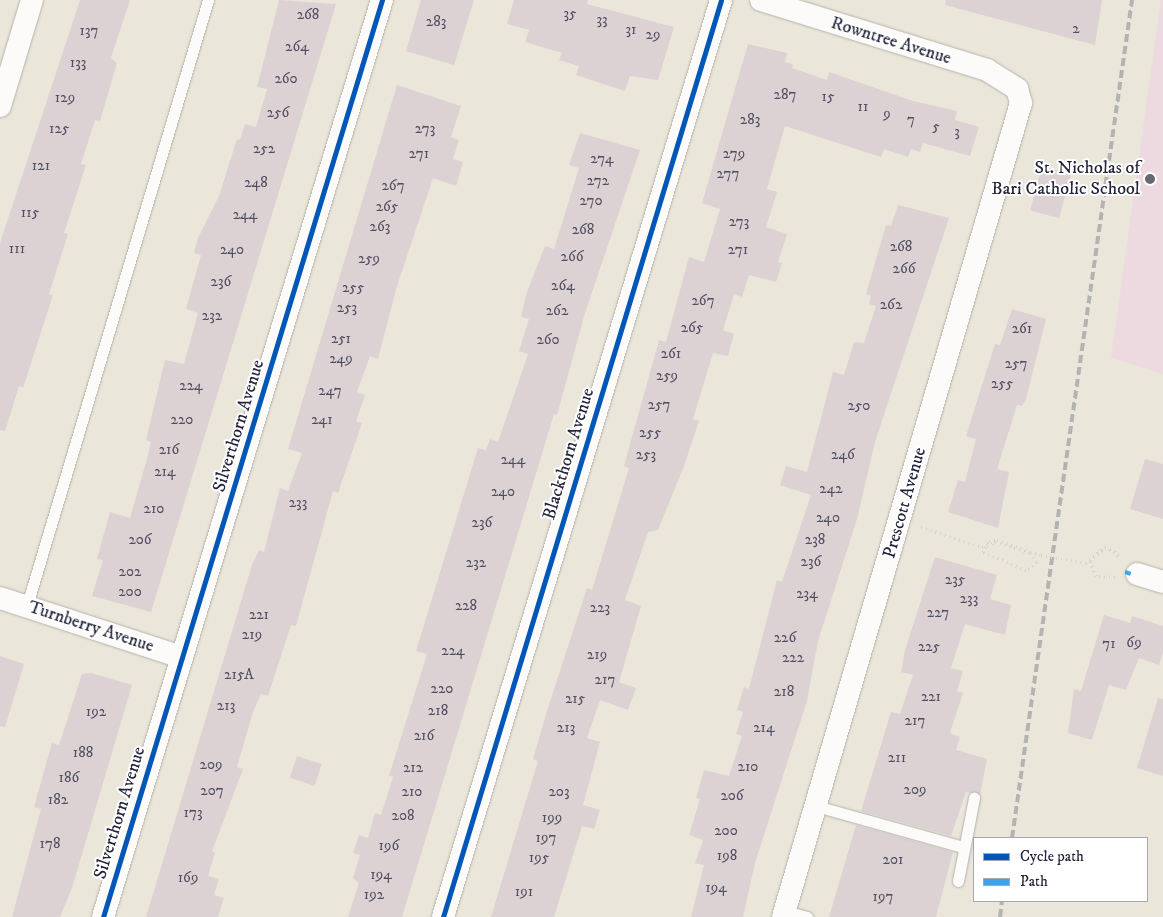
<!DOCTYPE html>
<style>
body{margin:0}
#map{position:relative;width:1163px;height:917px;overflow:hidden;background:#eae6d9;font-family:"IM FELL DW Pica",serif}
div>[style]{position:absolute}
[style*='--x']{left:calc(var(--x)*1px);top:calc(var(--y)*1px);width:calc(var(--w)*1px);rotate:calc(var(--a)*1deg)}
.built>*{inset:0;background:#eddae0}
.building>*{inset:0;background:#dcd2d3;transform-origin:0 0}
.path>*{height:3px;margin-top:-1.5px;transform-origin:0;background:repeating-linear-gradient(90deg,#d4d2d0 0 1px,transparent 0 5px)}
.roads{filter:drop-shadow(0 0 1px #b5b2ac) drop-shadow(0 0 1px #b5b2ac)}
.lane>*{height:11px;margin:-5.5px;padding:0 5.5px;transform-origin:5.5px;border-radius:5.5px;background:#fcfbf9}
.street>*{height:22px;margin:-11px;padding:0 11px;transform-origin:11px;border-radius:11px;background:#fcfbf9}
.rail>*{height:4px;margin-top:-2px;transform-origin:0;background:repeating-linear-gradient(90deg,#b4b3b4 0 8px,transparent 0 12px)}
.path-bridge>*{height:3px;margin-top:-1.5px;transform-origin:0;background:repeating-linear-gradient(90deg,#d4d2d0 0 1px,transparent 0 5px)}
.quiet>*{height:4px;margin-top:-2px;transform-origin:0;background:repeating-linear-gradient(90deg,#3ea2ec 0 8px,transparent 0 12px)}
.cycleway>*{height:5px;margin:-2.5px;padding:0 2.5px;transform-origin:2.5px;border-radius:2.5px;background:#0057b8}
.dots>*{width:14px;height:14px;translate:-50% -50%;box-sizing:border-box;border:2px solid #fff;border-radius:50%}
span{translate:-50% -50%;white-space:nowrap;text-align:center;line-height:1.15;-webkit-text-stroke:4px #fff;paint-order:stroke}
.number-label{font-size:15px;color:#504e61}
.number-label span{-webkit-text-stroke-width:0}
.street-label{font-size:18px;color:#22223b}
.poi-label{font-size:18px;color:#22223b}
.right{translate:-100% -50%;text-align:right}
.legend{position:absolute;left:973px;top:837px;width:175px;height:65px;box-sizing:border-box;background:#fff;border:1px solid #a7a7b1;margin:0;padding:6px 9px;list-style:none;font-size:15px;color:#22223b}
.legend li{display:flex;align-items:center;gap:10px;height:25px}
.legend b{width:25px;border:1px solid #a7a7b1}
</style>
<div id="map">
<div class="built">
<div style="clip-path:polygon(1161px 0,1163px 0,1163px 374px,1111px 358px)"></div>
</div>
<div class="building">
<div style="clip-path:polygon(80px 0,130px 0,111px 58px,117px 63px,100px 121px,95px 120px,81px 164px,86px 165px,64px 233px,68px 234px,49px 294px,53px 295px,23px 388px,19px 386px,5px 431px,0 430px,0 243px)"></div>
<div style="clip-path:polygon(279px 0,336px 4px,151px 612px,92px 596px,103px 560px,97px 559px,110px 512px,130px 518px,147px 459px,151px 442px,146px 440px,165px 360px,184px 364px,198px 313px,186px 309px,201px 255px,194px 253px,198px 238px,219px 196px,237px 139px,240px 140px,245px 124px,256px 127px,267px 89px,257px 87px)"></div>
<div style="clip-path:polygon(421px 0,474px 0,454px 65px,406px 51px)"></div>
<div style="clip-path:polygon(514px 0,588px 0,587px 4px,674px 27px,658px 80px,630px 76px,625px 91px,576px 75px,579px 66px,559px 60px,562px 53px,525px 42px,529px 30px,507px 24px)"></div>
<div style="clip-path:polygon(946px 0,1102px 0,1095px 45px,945px 5px)"></div>
<div style="clip-path:polygon(748px 44px,787px 53px,785px 62px,793px 64px,792px 68px,827px 80px,829px 72px,913px 101px,957px 111px,955px 120px,979px 127px,970px 156px,923px 143px,920px 152px,911px 149px,908px 157px,884px 149px,881px 157px,785px 126px,767px 189px,777px 192px,766px 227px,787px 234px,778px 262px,782px 263px,776px 282px,749px 275px,742px 297px,734px 294px,723px 330px,734px 334px,728px 356px,713px 353px,693px 419px,699px 421px,684px 466px,658px 530px,648px 532px,625px 600px,641px 606px,619px 682px,636px 688px,628px 710px,600px 700px,587px 738px,600px 742px,583px 805px,600px 810px,594px 829px,582px 826px,554px 917px,491px 917px,538px 761px,533px 759px,547px 711px,587px 588px,592px 590px,629px 468px,624px 466px,659px 340px,666px 342px,689px 257px,704px 262px,720px 209px,702px 203px)"></div>
<div style="clip-path:polygon(397px 85px,461px 106px,451px 137px,459px 140px,453px 159px,463px 162px,456px 186px,433px 178px,397px 286px,378px 359px,370px 356px,357px 392px,365px 395px,356px 421px,362px 423px,338px 493px,333px 491px,296px 626px,291px 625px,268px 696px,261px 694px,253px 712px,237px 767px,243px 769px,212px 851px,215px 853px,208px 876px,219px 879px,214px 895px,224px 898px,218px 917px,146px 917px,252px 565px,259px 550px,264px 552px,280px 488px,288px 491px,302px 453px,288px 449px)"></div>
<div style="clip-path:polygon(580px 133px,640px 150px,585px 313px,557px 415px,554px 414px,402px 917px,348px 917px,359px 883px,353px 878px,360px 855px,353px 853px,359px 835px,368px 838px,375px 813px,381px 815px,393px 777px,389px 776px,427px 654px,416px 651px,478px 448px,486px 450px,490px 439px,498px 442px,528px 354px,519px 351px,529px 319px,521px 317px,526px 295px,545px 246px,554px 249px,579px 168px,569px 165px)"></div>
<div style="left:1042px;top:166px;width:30px;height:46px;rotate:15deg"></div>
<div style="clip-path:polygon(898px 205px,949px 218px,875px 442px,857px 519px,818px 641px,807px 701px,755px 863px,743px 917px,691px 917px,704px 865px,695px 863px,703px 840px,689px 835px,700px 799px,696px 798px,704px 770px,729px 776px,742px 736px,736px 734px,743px 712px,737px 710px,744px 687px,749px 689px,777px 580px,782px 582px,811px 495px,780px 485px,786px 466px,807px 472px,833px 372px,844px 375px,854px 342px,864px 343px,876px 306px,869px 304px,871px 296px,866px 294px,886px 225px,891px 226px)"></div>
<div style="clip-path:polygon(1012px 309px,1046px 319px,1026px 399px,1022px 406px,1017px 405px,997px 469px,1009px 472px,998px 528px,948px 512px,958px 480px,965px 482px,976px 439px,966px 436px,995px 344px,1000px 345px)"></div>
<div style="clip-path:polygon(1145px 459px,1163px 464px,1163px 519px,1130px 509px)"></div>
<div style="clip-path:polygon(935px 557px,997px 575px,990px 599px,1011px 605px,1005px 635px,965px 624px,951px 668px,963px 671px,957px 691px,963px 693px,950px 733px,960px 737px,956px 750px,987px 759px,980px 795px,966px 792px,951px 836px,861px 811px,891px 712px,900px 714px,913px 675px,901px 672px,905px 650px)"></div>
<div style="clip-path:polygon(1104px 615px,1130px 623px,1132px 616px,1163px 626px,1163px 652px,1159px 665px,1139px 658px,1126px 690px,1109px 685px,1092px 740px,1068px 733px,1074px 689px,1081px 691px)"></div>
<div style="clip-path:polygon(0 656px,24px 664px,5px 727px,0 726px)"></div>
<div style="clip-path:polygon(91px 673px,132px 685px,72px 888px,60px 917px,12px 917px,41px 809px,34px 807px,52px 743px,59px 745px,82px 674px)"></div>
<div style="clip-path:polygon(1158px 698px,1163px 699px,1163px 776px,1137px 768px)"></div>
<div style="left:297px;top:756px;width:26px;height:23px;rotate:18deg"></div>
<div style="clip-path:polygon(856px 825px,953px 852px,936px 917px,829px 917px)"></div>
</div>
<div class="path">
<div style="--x:921;--y:527;--w:64;--a:18.2"></div>
<div style="--x:982;--y:547;--w:14;--a:-21"></div>
<div style="--x:995;--y:542;--w:37;--a:17"></div>
<div style="--x:1030;--y:553;--w:11;--a:52"></div>
<div style="--x:1086;--y:563;--w:25;--a:-42"></div>
<div style="--x:1105;--y:546;--w:20;--a:33"></div>
<div style="--x:1115;--y:577;--w:19;--a:-177"></div>
<div style="--x:1096;--y:576;--w:16;--a:-112"></div>
<div style="--x:1090;--y:561;--w:20;--a:-41"></div>
<div style="--x:1105;--y:548;--w:10;--a:17"></div>
<div style="--x:1115;--y:551;--w:9;--a:58"></div>
</div>
<div class="roads">
<div class="lane">
<div style="--x:27;--y:605;--w:631;--a:-73.34"></div>
<div style="--x:816;--y:806;--w:153;--a:15.6"></div>
<div style="--x:958;--y:881;--w:85;--a:-79.1"></div>
<div style="--x:785;--y:911;--w:23;--a:15"></div>
</div>
<div class="street">
<div style="--x:761;--y:0;--w:237;--a:17.2"></div>
<div style="--x:987;--y:70;--w:36;--a:32"></div>
<div style="--x:1017;--y:89;--w:15;--a:74"></div>
<div style="--x:1021;--y:103;--w:848;--a:106.3"></div>
<div style="--x:0;--y:106;--w:111;--a:-73.2"></div>
<div style="--x:1137;--y:574;--w:27;--a:17"></div>
<div style="--x:0;--y:598;--w:191;--a:18"></div>
<div style="--x:103;--y:917;--w:959;--a:-73.08"></div>
<div style="--x:443;--y:917;--w:958;--a:-73.13"></div>
</div>
</div>
<div class="rail">
<div style="--x:1012;--y:838;--w:847;--a:-81.85"></div>
<div style="--x:1000;--y:917;--w:16;--a:-83"></div>
</div>
<div class="path-bridge">
<div style="--x:1037;--y:562;--w:14;--a:144"></div>
<div style="--x:1026;--y:570;--w:47;--a:-157.3"></div>
<div style="--x:983;--y:552;--w:13;--a:-61"></div>
<div style="--x:989;--y:541;--w:8;--a:-7"></div>
<div style="--x:997;--y:540;--w:46;--a:18.8"></div>
<div style="--x:1041;--y:555;--w:46;--a:10.1"></div>
</div>
<div class="quiet">
<div style="--x:1125;--y:572;--w:6;--a:18"></div>
</div>
<div class="cycleway">
<div style="--x:103;--y:917;--w:959;--a:-73.08"></div>
<div style="--x:443;--y:917;--w:958;--a:-73.13"></div>
</div>
<div class="dots">
<div style="left:1150px;top:179px;background:#686772"></div>
</div>
<div class="number-label">
<span style="left:570px;top:14px">35</span>
<span style="left:308px;top:15px">268</span>
<span style="left:602px;top:20px">33</span>
<span style="left:436px;top:22px">283</span>
<span style="left:1076px;top:29px">2</span>
<span style="left:631px;top:30px">31</span>
<span style="left:89px;top:31px">137</span>
<span style="left:653px;top:35px">29</span>
<span style="left:297px;top:47px">264</span>
<span style="left:78px;top:63px">133</span>
<span style="left:286px;top:79px">260</span>
<span style="left:785px;top:95px">287</span>
<span style="left:828px;top:97px">15</span>
<span style="left:65px;top:98px">129</span>
<span style="left:863px;top:107px">11</span>
<span style="left:278px;top:113px">256</span>
<span style="left:887px;top:114px">9</span>
<span style="left:750px;top:120px">283</span>
<span style="left:911px;top:120px">7</span>
<span style="left:936px;top:127px">5</span>
<span style="left:59px;top:129px">125</span>
<span style="left:425px;top:129px">273</span>
<span style="left:957px;top:132px">3</span>
<span style="left:264px;top:149px">252</span>
<span style="left:419px;top:154px">271</span>
<span style="left:734px;top:154px">279</span>
<span style="left:602px;top:159px">274</span>
<span style="left:41px;top:166px">121</span>
<span style="left:728px;top:174px">277</span>
<span style="left:598px;top:181px">272</span>
<span style="left:256px;top:183px">248</span>
<span style="left:393px;top:186px">267</span>
<span style="left:591px;top:201px">270</span>
<span style="left:387px;top:207px">265</span>
<span style="left:30px;top:213px">115</span>
<span style="left:245px;top:215px">244</span>
<span style="left:739px;top:222px">273</span>
<span style="left:380px;top:227px">263</span>
<span style="left:583px;top:230px">268</span>
<span style="left:901px;top:247px">268</span>
<span style="left:17px;top:249px">111</span>
<span style="left:232px;top:250px">240</span>
<span style="left:738px;top:250px">271</span>
<span style="left:572px;top:257px">266</span>
<span style="left:369px;top:259px">259</span>
<span style="left:904px;top:269px">266</span>
<span style="left:221px;top:282px">236</span>
<span style="left:563px;top:286px">264</span>
<span style="left:353px;top:288px">255</span>
<span style="left:703px;top:301px">267</span>
<span style="left:891px;top:305px">262</span>
<span style="left:347px;top:308px">253</span>
<span style="left:557px;top:311px">262</span>
<span style="left:212px;top:316px">232</span>
<span style="left:692px;top:328px">265</span>
<span style="left:1022px;top:329px">261</span>
<span style="left:341px;top:339px">251</span>
<span style="left:548px;top:340px">260</span>
<span style="left:671px;top:354px">261</span>
<span style="left:341px;top:359px">249</span>
<span style="left:1016px;top:364px">257</span>
<span style="left:667px;top:376px">259</span>
<span style="left:1002px;top:384px">255</span>
<span style="left:191px;top:386px">224</span>
<span style="left:330px;top:391px">247</span>
<span style="left:659px;top:405px">257</span>
<span style="left:859px;top:406px">250</span>
<span style="left:182px;top:420px">220</span>
<span style="left:322px;top:420px">241</span>
<span style="left:650px;top:433px">255</span>
<span style="left:169px;top:450px">216</span>
<span style="left:646px;top:455px">253</span>
<span style="left:843px;top:455px">246</span>
<span style="left:513px;top:460px">244</span>
<span style="left:165px;top:472px">214</span>
<span style="left:831px;top:489px">242</span>
<span style="left:503px;top:492px">240</span>
<span style="left:298px;top:503px">233</span>
<span style="left:154px;top:509px">210</span>
<span style="left:828px;top:518px">240</span>
<span style="left:482px;top:523px">236</span>
<span style="left:140px;top:540px">206</span>
<span style="left:815px;top:540px">238</span>
<span style="left:811px;top:562px">236</span>
<span style="left:476px;top:563px">232</span>
<span style="left:130px;top:572px">202</span>
<span style="left:955px;top:580px">235</span>
<span style="left:130px;top:592px">200</span>
<span style="left:807px;top:594px">234</span>
<span style="left:969px;top:599px">233</span>
<span style="left:466px;top:606px">228</span>
<span style="left:600px;top:608px">223</span>
<span style="left:938px;top:613px">227</span>
<span style="left:259px;top:615px">221</span>
<span style="left:252px;top:635px">219</span>
<span style="left:785px;top:638px">226</span>
<span style="left:1134px;top:643px">69</span>
<span style="left:1109px;top:644px">71</span>
<span style="left:929px;top:647px">225</span>
<span style="left:453px;top:651px">224</span>
<span style="left:597px;top:655px">219</span>
<span style="left:793px;top:658px">222</span>
<span style="left:239px;top:675px">215A</span>
<span style="left:605px;top:680px">217</span>
<span style="left:442px;top:689px">220</span>
<span style="left:784px;top:692px">218</span>
<span style="left:931px;top:697px">221</span>
<span style="left:575px;top:699px">215</span>
<span style="left:226px;top:706px">213</span>
<span style="left:438px;top:711px">218</span>
<span style="left:96px;top:712px">192</span>
<span style="left:915px;top:721px">217</span>
<span style="left:566px;top:728px">213</span>
<span style="left:764px;top:728px">214</span>
<span style="left:424px;top:736px">216</span>
<span style="left:83px;top:753px">188</span>
<span style="left:897px;top:758px">211</span>
<span style="left:211px;top:765px">209</span>
<span style="left:748px;top:767px">210</span>
<span style="left:413px;top:768px">212</span>
<span style="left:69px;top:778px">186</span>
<span style="left:915px;top:790px">209</span>
<span style="left:212px;top:791px">207</span>
<span style="left:412px;top:792px">210</span>
<span style="left:559px;top:792px">203</span>
<span style="left:732px;top:796px">206</span>
<span style="left:58px;top:800px">182</span>
<span style="left:193px;top:813px">173</span>
<span style="left:403px;top:816px">208</span>
<span style="left:552px;top:818px">199</span>
<span style="left:726px;top:831px">200</span>
<span style="left:546px;top:838px">197</span>
<span style="left:50px;top:844px">178</span>
<span style="left:389px;top:846px">196</span>
<span style="left:727px;top:856px">198</span>
<span style="left:539px;top:858px">195</span>
<span style="left:893px;top:860px">201</span>
<span style="left:381px;top:875px">194</span>
<span style="left:188px;top:878px">169</span>
<span style="left:716px;top:888px">194</span>
<span style="left:524px;top:892px">191</span>
<span style="left:374px;top:895px">192</span>
<span style="left:883px;top:897px">197</span>
</div>
<div class="street-label">
<span style="left:891px;top:41px;rotate:17deg">Rowntree Avenue</span>
<span style="left:239px;top:426px;rotate:-73deg">Silverthorn Avenue</span>
<span style="left:569px;top:454px;rotate:-73deg">Blackthorn Avenue</span>
<span style="left:905px;top:503px;rotate:-74deg">Prescott Avenue</span>
<span style="left:91px;top:627px;rotate:18deg">Turnberry Avenue</span>
<span style="left:120px;top:813px;rotate:-73deg">Silverthorn Avenue</span>
</div>
<div class="poi-label">
<span class="right" style="left:1140px;top:179px">St. Nicholas of<br>Bari Catholic School</span>
</div>
<ul class="legend">
<li><b style="height:6px;background:#0057b8"></b>Cycle path</li>
<li><b style="height:6px;background:#3ea2ec"></b>Path</li>
</ul>
</div>
